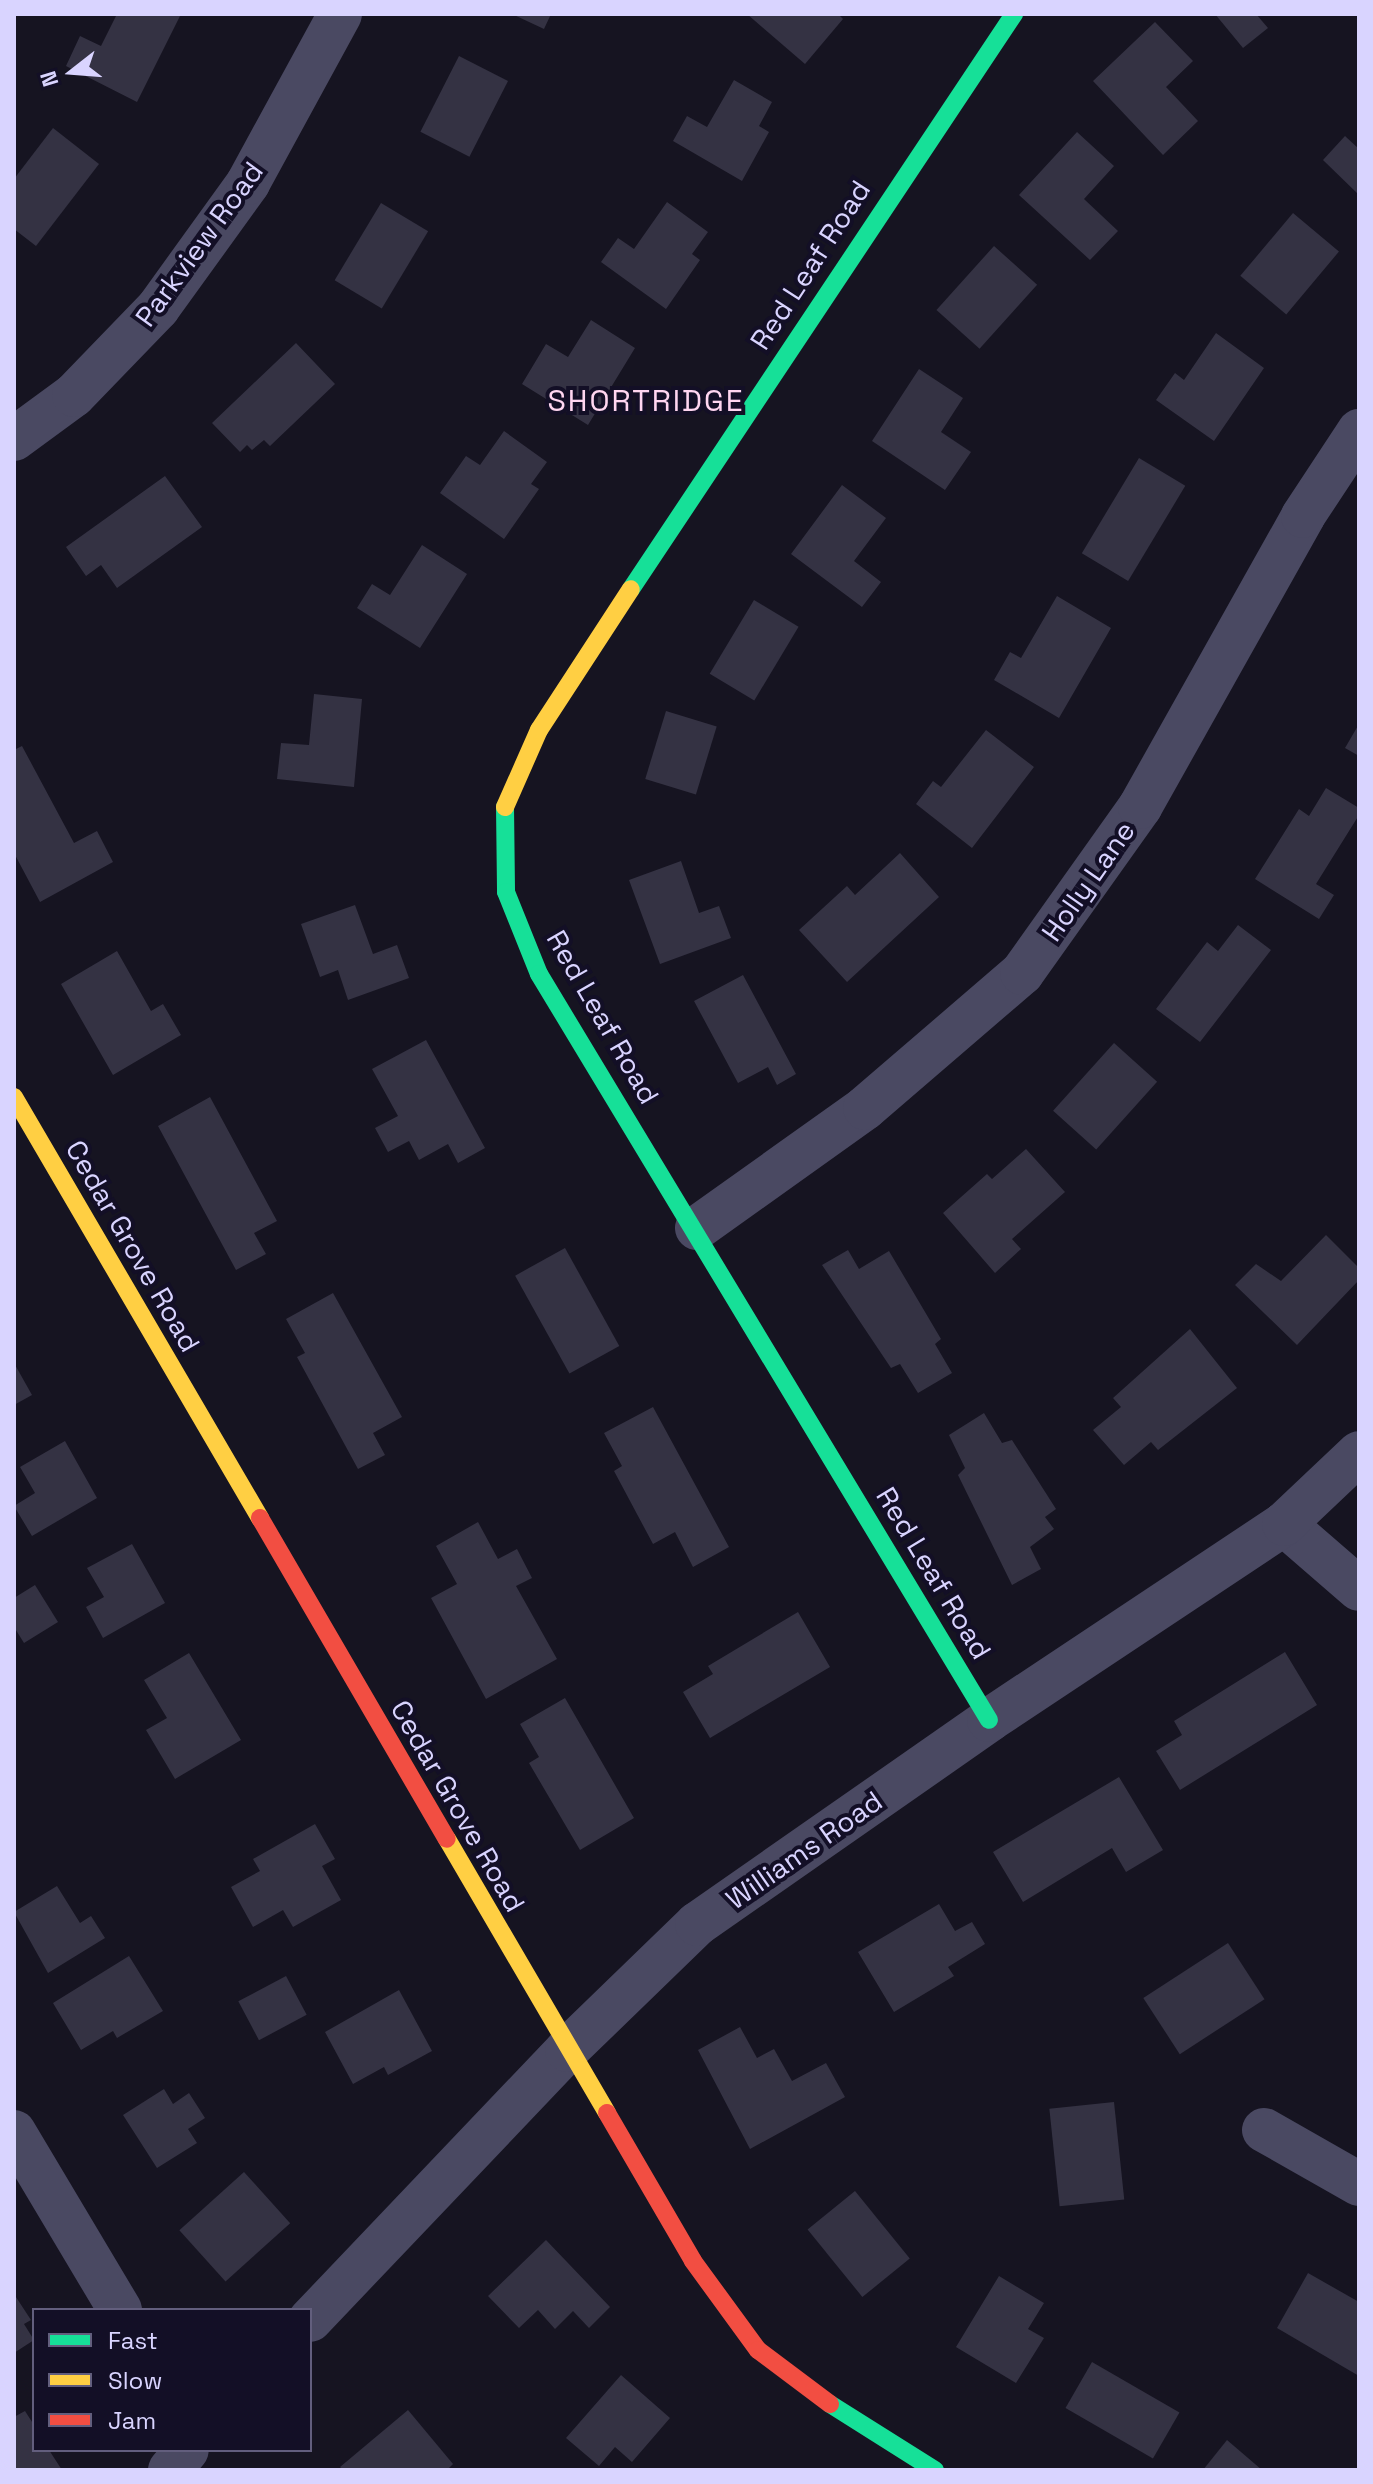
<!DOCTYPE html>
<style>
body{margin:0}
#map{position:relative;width:1373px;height:2484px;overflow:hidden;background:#161421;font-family:"Space Grotesk",sans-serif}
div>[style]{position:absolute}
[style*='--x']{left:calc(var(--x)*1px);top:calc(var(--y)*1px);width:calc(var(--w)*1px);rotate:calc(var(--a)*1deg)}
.building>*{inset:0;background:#343243;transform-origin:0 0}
.street>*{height:44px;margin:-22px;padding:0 22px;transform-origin:22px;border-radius:22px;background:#4a4962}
.fast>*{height:18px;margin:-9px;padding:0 9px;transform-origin:9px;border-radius:9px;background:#16e098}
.slow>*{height:18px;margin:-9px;padding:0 9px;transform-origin:9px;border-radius:9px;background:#ffcf43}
.jam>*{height:18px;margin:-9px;padding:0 9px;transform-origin:9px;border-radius:9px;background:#f24e42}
span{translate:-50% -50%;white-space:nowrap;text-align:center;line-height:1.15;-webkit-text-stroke:8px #130f26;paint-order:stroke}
.street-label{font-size:28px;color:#d9d4ff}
.neighbourhood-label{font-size:30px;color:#ffd6f0;letter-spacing:2px}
.frame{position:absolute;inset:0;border:16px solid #d9d4ff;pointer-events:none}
.legend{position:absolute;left:32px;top:2308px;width:280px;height:144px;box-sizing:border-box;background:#130f26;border:2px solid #625e7d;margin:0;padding:10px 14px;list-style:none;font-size:24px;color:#d9d4ff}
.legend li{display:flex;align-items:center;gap:16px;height:40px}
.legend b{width:40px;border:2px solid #625e7d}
.north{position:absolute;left:32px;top:32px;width:80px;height:80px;-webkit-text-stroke:6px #130f26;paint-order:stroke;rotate:253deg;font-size:22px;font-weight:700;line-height:32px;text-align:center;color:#d9d4ff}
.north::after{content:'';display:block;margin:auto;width:28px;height:36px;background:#d9d4ff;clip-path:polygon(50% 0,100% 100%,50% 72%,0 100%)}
</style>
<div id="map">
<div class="building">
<div style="clip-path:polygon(117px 14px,181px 14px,137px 102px,66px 66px,80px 36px,101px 46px)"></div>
<div style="clip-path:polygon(512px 14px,551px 14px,544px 29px)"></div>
<div style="clip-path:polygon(747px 14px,838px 14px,843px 19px,805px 64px)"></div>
<div style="clip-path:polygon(1215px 14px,1256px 14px,1268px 28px,1243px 48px)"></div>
<div style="clip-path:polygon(1155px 22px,1193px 61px,1166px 87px,1198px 121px,1163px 155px,1093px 81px)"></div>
<div style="left:459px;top:56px;width:55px;height:85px;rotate:27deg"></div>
<div style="clip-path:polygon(734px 80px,772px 102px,759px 126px,769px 132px,742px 181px,673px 141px,687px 116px,707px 127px)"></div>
<div style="clip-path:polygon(53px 128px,99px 164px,36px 246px,14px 229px,14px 179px)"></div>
<div style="clip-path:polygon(1077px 132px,1114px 166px,1084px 199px,1118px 231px,1090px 260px,1019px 195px)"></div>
<div style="clip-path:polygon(1345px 136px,1359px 149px,1359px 195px,1323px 160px)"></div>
<div style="clip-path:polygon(667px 202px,708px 232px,692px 254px,700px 260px,666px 309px,601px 262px,618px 238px,634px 249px)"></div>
<div style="left:381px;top:203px;width:55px;height:90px;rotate:31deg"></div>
<div style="left:1293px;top:213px;width:60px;height:82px;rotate:40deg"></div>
<div style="left:994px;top:246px;width:58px;height:86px;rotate:42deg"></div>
<div style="clip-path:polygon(591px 320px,635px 348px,588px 425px,522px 384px,546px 344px,568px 357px)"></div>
<div style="clip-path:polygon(1216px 333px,1264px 368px,1214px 441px,1156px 400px,1175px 373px,1184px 380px)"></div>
<div style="clip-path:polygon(296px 343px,335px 384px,270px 446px,264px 440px,252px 450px,247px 445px,240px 452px,212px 423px)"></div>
<div style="clip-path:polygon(919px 369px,963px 398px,941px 432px,971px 452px,945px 490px,872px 441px)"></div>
<div style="clip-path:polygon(504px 431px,547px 462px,531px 484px,539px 489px,504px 539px,440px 493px,466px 456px,480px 465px)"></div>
<div style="left:1139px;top:458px;width:54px;height:111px;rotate:31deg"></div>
<div style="clip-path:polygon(165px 476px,202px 527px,117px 588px,101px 565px,86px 576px,66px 547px)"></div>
<div style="clip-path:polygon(842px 485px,886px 518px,854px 561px,881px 582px,862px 607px,791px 554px)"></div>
<div style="clip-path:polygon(422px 545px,467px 574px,420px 648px,357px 608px,372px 584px,390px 595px)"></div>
<div style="clip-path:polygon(1057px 596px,1111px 628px,1059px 718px,994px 680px,1010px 652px,1021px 658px)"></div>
<div style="left:754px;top:600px;width:52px;height:86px;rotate:31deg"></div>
<div style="clip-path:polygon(314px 694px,362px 699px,354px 787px,277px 779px,281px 743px,309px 745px)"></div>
<div style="left:666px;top:711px;width:53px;height:71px;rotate:17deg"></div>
<div style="clip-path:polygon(1359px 724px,1359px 756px,1345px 748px)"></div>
<div style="clip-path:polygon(986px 730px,1034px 767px,972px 848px,916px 804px,933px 781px,941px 787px)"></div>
<div style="clip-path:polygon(22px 746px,74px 843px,97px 831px,113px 862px,40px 902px,14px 853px,14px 750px)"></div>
<div style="clip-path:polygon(1326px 788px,1359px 808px,1359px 815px,1316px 884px,1334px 895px,1319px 919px,1255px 879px,1299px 809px,1309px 816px)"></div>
<div style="clip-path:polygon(900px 853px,939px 897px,847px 982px,799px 930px,847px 886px,855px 895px)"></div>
<div style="clip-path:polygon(681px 861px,699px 913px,719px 906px,731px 938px,660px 964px,629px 880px)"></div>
<div style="clip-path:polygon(355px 905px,373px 954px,397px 945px,409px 978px,348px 1000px,338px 970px,320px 977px,301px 924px)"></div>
<div style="clip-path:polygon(1238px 925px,1271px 950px,1200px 1042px,1156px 1009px,1207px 942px,1218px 951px)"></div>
<div style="clip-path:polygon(117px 951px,151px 1011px,163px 1004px,181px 1035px,113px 1075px,61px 984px)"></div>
<div style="clip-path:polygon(743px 975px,796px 1074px,777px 1085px,768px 1067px,738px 1083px,694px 1001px)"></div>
<div style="clip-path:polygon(426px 1040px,485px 1148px,458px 1163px,448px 1144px,419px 1160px,409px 1141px,388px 1152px,375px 1128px,398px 1116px,372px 1069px)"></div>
<div style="left:1114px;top:1043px;width:58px;height:91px;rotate:42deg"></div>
<div style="clip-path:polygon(210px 1097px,277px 1221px,254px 1233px,266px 1254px,236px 1270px,158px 1126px)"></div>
<div style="clip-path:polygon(1026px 1149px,1065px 1192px,1012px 1239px,1021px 1249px,995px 1273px,943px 1213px,987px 1174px,992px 1179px)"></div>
<div style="clip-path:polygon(1326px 1235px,1359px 1268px,1359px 1280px,1297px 1345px,1235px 1285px,1256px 1264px,1281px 1281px)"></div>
<div style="left:565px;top:1248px;width:112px;height:57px;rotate:61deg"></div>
<div style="clip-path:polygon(848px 1250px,859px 1269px,889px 1251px,941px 1339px,935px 1344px,952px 1373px,918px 1393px,900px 1364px,891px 1368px,822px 1265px)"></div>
<div style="clip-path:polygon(333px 1293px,402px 1417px,373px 1433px,385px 1455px,358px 1469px,297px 1357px,305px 1353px,286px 1319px)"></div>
<div style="clip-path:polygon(1190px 1329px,1237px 1388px,1158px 1450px,1151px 1442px,1124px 1465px,1093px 1430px,1121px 1407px,1113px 1398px)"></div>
<div style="clip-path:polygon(14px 1363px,32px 1395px,14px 1405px)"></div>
<div style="clip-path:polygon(653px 1407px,729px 1547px,693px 1567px,675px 1532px,653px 1544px,614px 1471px,622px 1466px,604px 1433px)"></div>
<div style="clip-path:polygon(984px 1413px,1002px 1443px,1012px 1440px,1056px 1509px,1045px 1517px,1054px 1529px,1030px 1547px,1041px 1569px,1012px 1585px,958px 1475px,965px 1468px,949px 1435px)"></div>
<div style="clip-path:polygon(65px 1441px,97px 1498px,32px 1536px,14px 1506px,35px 1493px,20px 1467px)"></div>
<div style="clip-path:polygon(478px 1522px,498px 1559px,517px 1549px,532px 1578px,516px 1586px,557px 1659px,486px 1699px,431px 1598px,457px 1584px,436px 1546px)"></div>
<div style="clip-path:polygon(132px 1544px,165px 1603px,103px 1638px,86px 1607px,104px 1597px,87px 1568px)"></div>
<div style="clip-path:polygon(35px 1585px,58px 1622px,24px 1643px,14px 1627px,14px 1598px)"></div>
<div style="clip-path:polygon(798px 1612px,830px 1667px,710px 1738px,683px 1692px,713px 1674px,708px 1666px)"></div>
<div style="clip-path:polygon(1285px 1652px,1317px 1705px,1180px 1790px,1156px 1751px,1182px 1735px,1174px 1721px)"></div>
<div style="clip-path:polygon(189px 1653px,241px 1740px,175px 1779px,146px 1730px,167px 1718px,144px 1680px)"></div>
<div style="clip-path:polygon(565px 1698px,634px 1818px,580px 1850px,529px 1763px,539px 1757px,520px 1724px)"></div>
<div style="clip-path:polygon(1119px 1777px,1163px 1850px,1126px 1872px,1112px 1848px,1023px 1902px,993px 1852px)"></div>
<div style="clip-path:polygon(315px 1824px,335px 1859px,322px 1866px,341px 1900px,293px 1927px,283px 1910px,253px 1927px,231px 1887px,260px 1871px,253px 1859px)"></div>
<div style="clip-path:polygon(57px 1886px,80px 1923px,91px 1916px,105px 1938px,48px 1973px,14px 1912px)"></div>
<div style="clip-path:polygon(939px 1904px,955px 1931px,972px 1922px,985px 1944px,948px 1967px,954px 1976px,894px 2012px,858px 1952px)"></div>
<div style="left:1228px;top:1943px;width:67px;height:101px;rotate:57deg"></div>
<div style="clip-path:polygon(129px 1956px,163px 2011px,117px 2038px,113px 2031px,81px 2050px,53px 2003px)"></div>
<div style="left:286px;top:1976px;width:44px;height:54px;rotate:62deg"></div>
<div style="clip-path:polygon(399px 1990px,432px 2051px,388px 2075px,384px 2067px,353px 2084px,325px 2032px)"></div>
<div style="clip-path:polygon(740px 2027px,757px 2058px,774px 2049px,792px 2081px,826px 2063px,845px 2097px,750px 2149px,698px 2050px)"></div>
<div style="clip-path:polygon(164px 2089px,173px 2104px,189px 2093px,205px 2118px,188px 2129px,197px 2143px,157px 2168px,123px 2115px)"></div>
<div style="left:1114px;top:2102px;width:98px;height:65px;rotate:84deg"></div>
<div style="left:244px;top:2172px;width:69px;height:87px;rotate:48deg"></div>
<div style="left:855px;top:2191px;width:87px;height:61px;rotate:51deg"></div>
<div style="clip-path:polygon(546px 2240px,610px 2307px,589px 2328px,573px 2311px,555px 2329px,538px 2310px,519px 2328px,488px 2296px)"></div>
<div style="clip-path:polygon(1308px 2273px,1359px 2302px,1359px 2376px,1277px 2328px)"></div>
<div style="clip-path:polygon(999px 2276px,1044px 2303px,1028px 2329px,1044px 2338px,1016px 2383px,956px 2347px)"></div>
<div style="clip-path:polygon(14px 2294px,31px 2320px,24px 2324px,34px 2340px,14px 2353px)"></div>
<div style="left:1092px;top:2362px;width:101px;height:53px;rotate:30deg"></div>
<div style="clip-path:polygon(621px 2375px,670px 2418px,632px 2462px,615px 2447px,599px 2466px,566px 2438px)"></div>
<div style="clip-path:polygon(408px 2410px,453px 2464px,447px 2470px,343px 2470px,340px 2467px)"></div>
<div style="clip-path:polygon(25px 2411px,34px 2425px,34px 2450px,49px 2450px,62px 2470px,14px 2470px,14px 2417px)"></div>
<div style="clip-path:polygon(1227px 2440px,1262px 2470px,1203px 2470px)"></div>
</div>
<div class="street">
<div style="--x:14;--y:439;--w:74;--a:-36.3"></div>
<div style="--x:74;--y:395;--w:121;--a:-46"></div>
<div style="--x:158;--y:308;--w:154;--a:-54.2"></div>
<div style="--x:248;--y:183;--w:192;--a:-61.4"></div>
<div style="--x:697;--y:1228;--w:206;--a:-35.5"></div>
<div style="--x:865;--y:1108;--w:207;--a:-40.7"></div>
<div style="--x:1022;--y:973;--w:204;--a:-54.6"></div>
<div style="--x:1140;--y:807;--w:334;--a:-60.7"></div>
<div style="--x:1303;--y:516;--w:102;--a:-56.6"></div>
<div style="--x:1284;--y:1524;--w:99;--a:40.9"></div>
<div style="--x:1264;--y:2130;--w:109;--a:29.6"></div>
<div style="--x:14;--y:2132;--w:207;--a:59.2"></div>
<div style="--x:310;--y:2320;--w:373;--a:-46.4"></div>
<div style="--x:567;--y:2050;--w:181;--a:-44.1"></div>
<div style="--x:697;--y:1924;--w:356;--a:-34.9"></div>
<div style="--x:989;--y:1720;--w:354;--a:-33.6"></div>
<div style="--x:1284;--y:1524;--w:103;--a:-43.4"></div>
<div style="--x:170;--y:2470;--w:26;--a:-50"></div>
</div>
<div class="fast">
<div style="--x:631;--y:589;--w:691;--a:-56.33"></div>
<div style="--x:505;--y:807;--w:85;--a:89.3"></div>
<div style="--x:506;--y:892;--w:88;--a:68.1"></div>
<div style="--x:539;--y:974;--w:871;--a:58.9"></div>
<div style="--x:830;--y:2404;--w:124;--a:32.2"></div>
</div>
<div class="slow">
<div style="--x:505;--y:807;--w:84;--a:-66.2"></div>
<div style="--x:539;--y:730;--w:168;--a:-56.9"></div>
<div style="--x:14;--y:1097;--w:488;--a:59.7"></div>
<div style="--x:447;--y:1839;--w:317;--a:59.7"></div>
</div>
<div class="jam">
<div style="--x:260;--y:1518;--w:371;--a:59.8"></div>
<div style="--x:607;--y:2113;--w:171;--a:59.8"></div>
<div style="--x:693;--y:2261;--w:110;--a:53.9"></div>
<div style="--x:758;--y:2350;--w:90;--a:36.9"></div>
</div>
<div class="street-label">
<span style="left:199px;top:244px;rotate:-54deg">Parkview Road</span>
<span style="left:810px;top:265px;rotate:-57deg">Red Leaf Road</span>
<span style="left:1088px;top:881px;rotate:-55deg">Holly Lane</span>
<span style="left:603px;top:1017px;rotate:60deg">Red Leaf Road</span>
<span style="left:133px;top:1246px;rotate:60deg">Cedar Grove Road</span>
<span style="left:934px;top:1573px;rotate:59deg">Red Leaf Road</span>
<span style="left:458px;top:1806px;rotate:60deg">Cedar Grove Road</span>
<span style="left:804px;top:1850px;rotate:-35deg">Williams Road</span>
</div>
<div class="neighbourhood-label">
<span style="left:646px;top:401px">SHORTRIDGE</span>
</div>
<div class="frame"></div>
<ul class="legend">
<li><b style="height:10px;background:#16e098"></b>Fast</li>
<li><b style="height:10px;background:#ffcf43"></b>Slow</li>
<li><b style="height:10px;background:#f24e42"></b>Jam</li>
</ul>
<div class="north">N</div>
</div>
